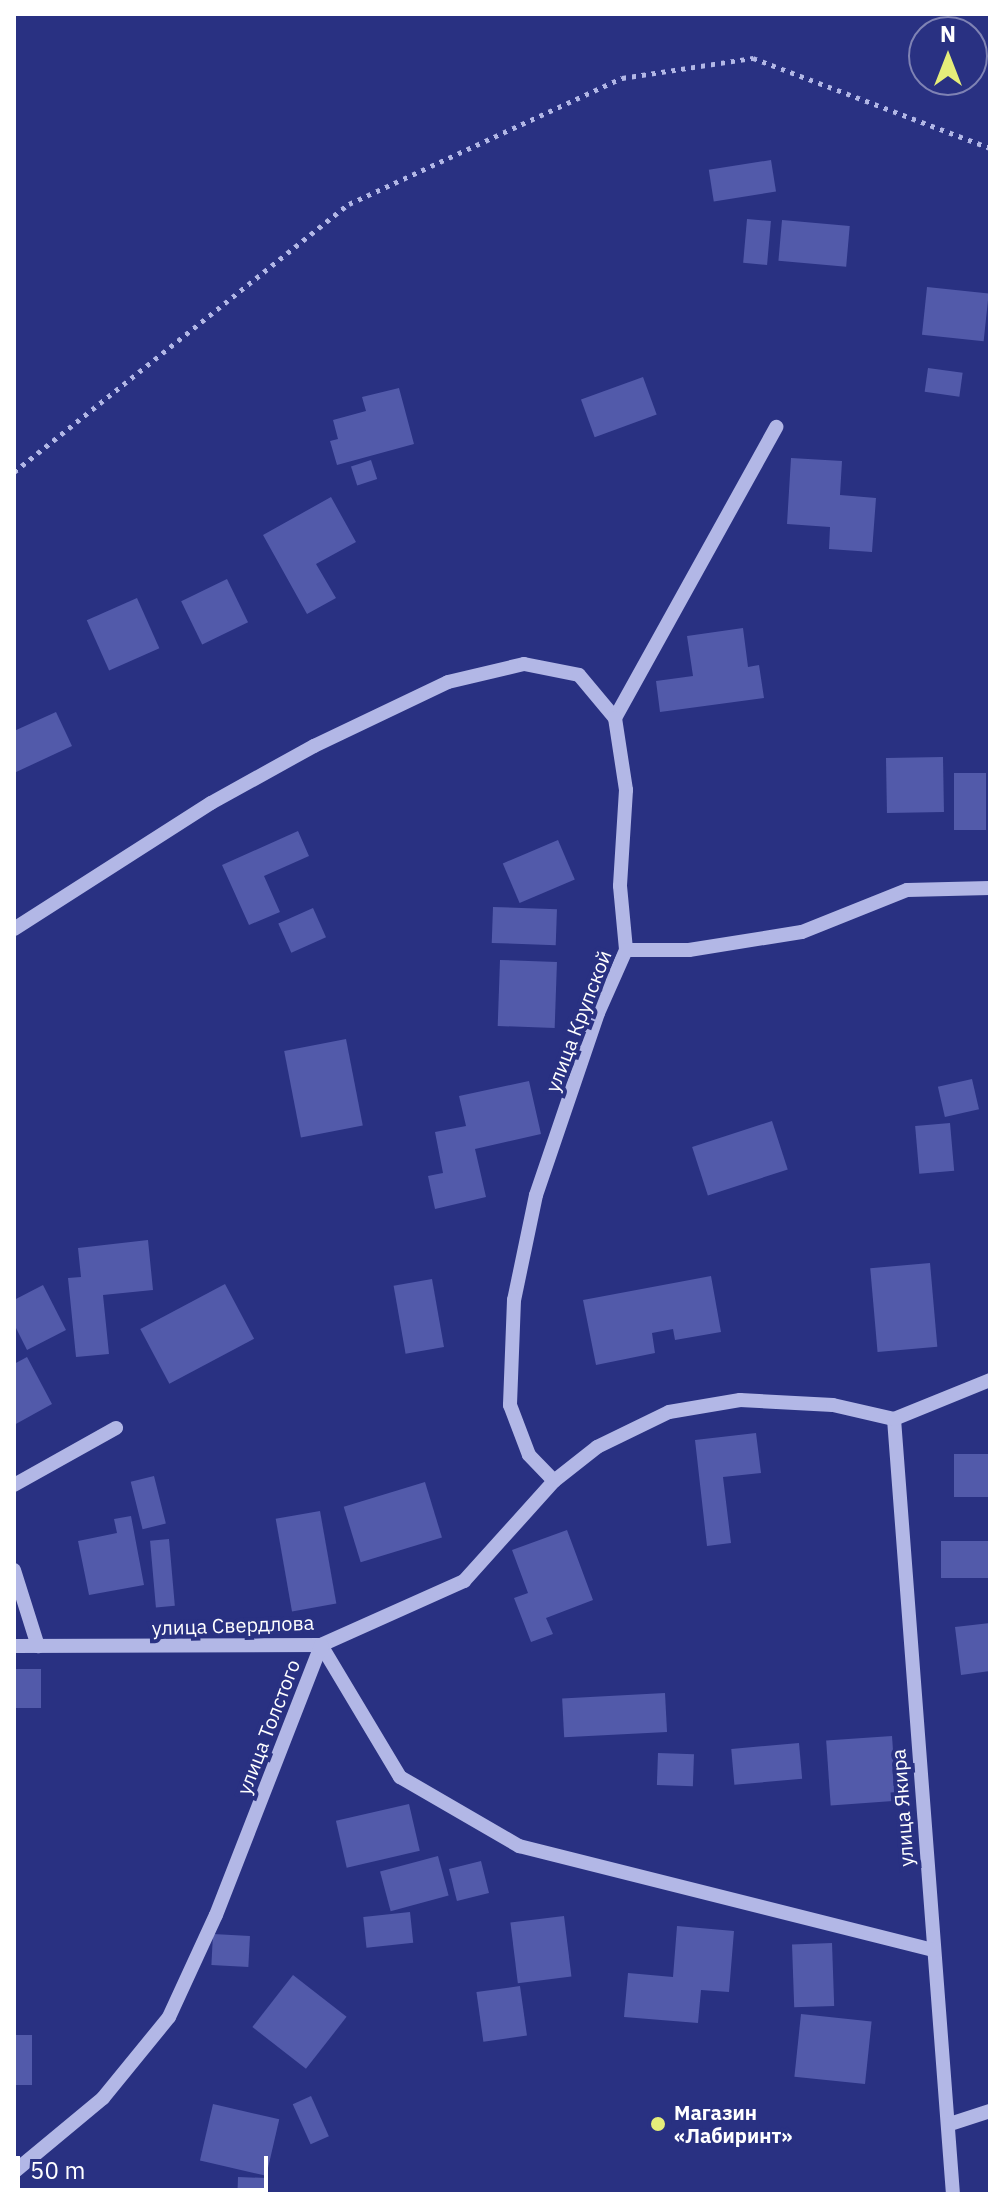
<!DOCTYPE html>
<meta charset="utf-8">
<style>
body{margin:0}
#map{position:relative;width:1004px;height:2208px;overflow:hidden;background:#293182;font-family:"IBM Plex Sans",sans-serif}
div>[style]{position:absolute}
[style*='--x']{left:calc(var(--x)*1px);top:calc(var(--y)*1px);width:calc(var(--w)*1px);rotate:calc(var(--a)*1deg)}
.building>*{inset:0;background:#525aaa;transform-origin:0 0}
.path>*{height:5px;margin-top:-2.5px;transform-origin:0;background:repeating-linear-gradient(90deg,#b2b7e6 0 4px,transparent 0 10px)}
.minor>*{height:14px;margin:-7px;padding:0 7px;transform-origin:7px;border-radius:7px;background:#b2b7e6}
.dots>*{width:22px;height:22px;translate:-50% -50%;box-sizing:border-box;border:4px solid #293182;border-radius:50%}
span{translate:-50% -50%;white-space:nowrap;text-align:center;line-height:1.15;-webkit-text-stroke:8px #293182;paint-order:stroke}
.street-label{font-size:20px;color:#fff}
.poi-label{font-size:20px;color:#fff;font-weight:700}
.left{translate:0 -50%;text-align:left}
.frame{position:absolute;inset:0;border:16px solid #fff;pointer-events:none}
.north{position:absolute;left:908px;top:16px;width:80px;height:80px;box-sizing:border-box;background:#293182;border:2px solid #7f83b4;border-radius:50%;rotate:0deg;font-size:22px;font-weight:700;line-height:32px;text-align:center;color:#fff}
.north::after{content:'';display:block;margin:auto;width:28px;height:36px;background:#e5ed7a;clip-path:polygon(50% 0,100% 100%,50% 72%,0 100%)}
.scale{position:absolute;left:16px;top:2156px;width:252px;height:36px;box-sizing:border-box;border:4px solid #fff;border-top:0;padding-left:10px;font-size:24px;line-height:28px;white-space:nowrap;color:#fff;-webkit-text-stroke:6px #293182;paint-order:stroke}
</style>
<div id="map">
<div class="building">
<div style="left:771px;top:160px;width:32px;height:63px;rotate:81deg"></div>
<div style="left:747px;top:219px;width:24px;height:44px;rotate:5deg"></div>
<div style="left:782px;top:220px;width:68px;height:41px;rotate:5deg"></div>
<div style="left:927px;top:287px;width:62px;height:48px;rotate:6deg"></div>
<div style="left:928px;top:368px;width:35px;height:24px;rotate:8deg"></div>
<div style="left:643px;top:377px;width:40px;height:66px;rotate:70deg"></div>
<div style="clip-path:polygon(399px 388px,414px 444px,337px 465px,330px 441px,338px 439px,333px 420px,366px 411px,362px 397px)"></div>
<div style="clip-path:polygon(791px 458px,842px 461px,840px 495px,876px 498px,872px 552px,829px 549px,830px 527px,787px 524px)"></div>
<div style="left:371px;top:460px;width:20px;height:21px;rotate:72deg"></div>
<div style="clip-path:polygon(331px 497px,356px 542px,316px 564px,336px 598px,307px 614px,263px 535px)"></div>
<div style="left:227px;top:579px;width:48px;height:51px;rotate:64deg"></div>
<div style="left:137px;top:598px;width:55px;height:55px;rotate:66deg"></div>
<div style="clip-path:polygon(743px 628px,748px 667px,759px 665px,764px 698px,660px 712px,656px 681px,693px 676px,687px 636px)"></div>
<div style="clip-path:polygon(56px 712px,72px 746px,14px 773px,14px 731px)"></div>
<div style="left:943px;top:757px;width:55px;height:57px;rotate:89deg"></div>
<div style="left:954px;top:773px;width:32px;height:57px"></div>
<div style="clip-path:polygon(298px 831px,309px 856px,264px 876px,280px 912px,249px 925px,222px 865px)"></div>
<div style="left:558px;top:840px;width:43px;height:60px;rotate:67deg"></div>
<div style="left:493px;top:907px;width:64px;height:36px;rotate:2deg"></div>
<div style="left:313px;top:908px;width:32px;height:38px;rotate:66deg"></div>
<div style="left:500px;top:960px;width:57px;height:66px;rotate:2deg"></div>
<div style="left:346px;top:1039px;width:88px;height:63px;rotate:79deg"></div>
<div style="left:972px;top:1079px;width:31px;height:35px;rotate:77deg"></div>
<div style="clip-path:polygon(529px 1081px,541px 1134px,475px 1149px,486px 1197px,435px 1209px,428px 1176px,443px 1173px,435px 1132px,466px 1126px,459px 1096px)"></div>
<div style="left:772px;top:1121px;width:51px;height:84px;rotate:72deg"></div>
<div style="left:950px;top:1123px;width:48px;height:35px;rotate:85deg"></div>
<div style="clip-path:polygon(148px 1240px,153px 1290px,103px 1295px,109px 1354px,76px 1357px,68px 1278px,81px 1277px,78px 1248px)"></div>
<div style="left:930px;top:1263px;width:84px;height:60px;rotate:85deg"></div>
<div style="clip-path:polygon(711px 1276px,721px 1332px,675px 1340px,673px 1329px,652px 1333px,655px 1353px,596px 1365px,583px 1300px)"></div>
<div style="left:432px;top:1279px;width:69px;height:39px;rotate:80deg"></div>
<div style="left:225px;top:1284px;width:62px;height:96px;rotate:62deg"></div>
<div style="clip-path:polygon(43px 1285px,66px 1330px,27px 1350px,14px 1324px,14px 1300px)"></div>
<div style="clip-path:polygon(27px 1357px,52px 1404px,14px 1425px,14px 1364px)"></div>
<div style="clip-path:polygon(756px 1433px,761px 1473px,723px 1477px,731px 1543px,707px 1546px,695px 1440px)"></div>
<div style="left:990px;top:1454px;width:43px;height:36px;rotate:90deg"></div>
<div style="left:154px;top:1476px;width:49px;height:24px;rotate:76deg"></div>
<div style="left:425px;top:1482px;width:58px;height:85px;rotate:73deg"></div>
<div style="left:320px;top:1511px;width:94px;height:45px;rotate:80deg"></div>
<div style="clip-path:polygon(131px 1516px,144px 1585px,89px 1595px,78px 1541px,117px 1533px,114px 1519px)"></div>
<div style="clip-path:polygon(567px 1530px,593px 1600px,546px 1618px,553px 1634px,531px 1642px,514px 1598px,528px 1593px,512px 1550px)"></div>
<div style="left:169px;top:1539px;width:67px;height:19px;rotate:85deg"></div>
<div style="left:990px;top:1541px;width:37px;height:49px;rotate:90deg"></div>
<div style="clip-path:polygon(990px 1623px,990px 1671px,961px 1675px,955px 1627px)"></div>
<div style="left:14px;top:1669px;width:27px;height:39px"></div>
<div style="left:665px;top:1693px;width:39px;height:103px;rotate:87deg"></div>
<div style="left:892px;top:1736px;width:65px;height:66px;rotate:86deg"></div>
<div style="left:799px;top:1743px;width:36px;height:68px;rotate:85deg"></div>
<div style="left:658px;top:1753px;width:36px;height:32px;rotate:2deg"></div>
<div style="left:409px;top:1804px;width:48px;height:75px;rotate:77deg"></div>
<div style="left:438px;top:1856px;width:41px;height:60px;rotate:75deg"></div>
<div style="left:481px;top:1861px;width:33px;height:33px;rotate:76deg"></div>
<div style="left:410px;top:1912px;width:31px;height:47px;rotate:84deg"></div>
<div style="left:564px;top:1916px;width:61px;height:54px;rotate:83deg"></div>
<div style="clip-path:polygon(677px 1926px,734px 1931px,729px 1992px,701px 1990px,698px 2023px,624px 2017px,628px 1973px,673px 1977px)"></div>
<div style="left:213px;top:1934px;width:37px;height:31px;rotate:3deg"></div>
<div style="left:832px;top:1943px;width:63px;height:40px;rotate:88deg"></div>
<div style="left:293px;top:1975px;width:68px;height:66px;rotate:38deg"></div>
<div style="left:520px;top:1986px;width:50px;height:44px;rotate:82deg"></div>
<div style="left:801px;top:2014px;width:71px;height:63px;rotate:6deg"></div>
<div style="left:14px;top:2035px;width:18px;height:50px"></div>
<div style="left:311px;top:2096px;width:44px;height:20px;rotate:66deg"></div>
<div style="left:213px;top:2104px;width:68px;height:58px;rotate:13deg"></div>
<div style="left:238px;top:2177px;width:29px;height:17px;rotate:2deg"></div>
</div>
<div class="path">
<div style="--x:14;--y:472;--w:429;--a:-38.7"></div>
<div style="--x:349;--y:204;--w:301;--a:-24.8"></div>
<div style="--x:622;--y:78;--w:133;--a:-8.7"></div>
<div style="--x:753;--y:58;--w:254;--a:20.8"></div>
</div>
<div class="minor">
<div style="--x:615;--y:718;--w:333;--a:-61"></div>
<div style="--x:14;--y:929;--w:234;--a:-32.6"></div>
<div style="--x:211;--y:803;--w:118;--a:-29"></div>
<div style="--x:314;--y:746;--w:148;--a:-25.5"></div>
<div style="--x:448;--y:682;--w:78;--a:-13.3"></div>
<div style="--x:524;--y:664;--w:56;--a:11.3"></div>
<div style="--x:579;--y:675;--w:56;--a:50.1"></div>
<div style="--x:615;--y:718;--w:73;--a:81.3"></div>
<div style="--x:626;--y:790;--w:96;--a:93.6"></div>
<div style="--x:620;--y:886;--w:64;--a:84.6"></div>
<div style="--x:626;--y:950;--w:69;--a:114"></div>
<div style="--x:598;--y:1013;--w:192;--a:108.8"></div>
<div style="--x:536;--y:1195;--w:107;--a:101.8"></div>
<div style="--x:514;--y:1300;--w:105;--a:92.2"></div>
<div style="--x:510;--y:1405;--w:53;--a:69.2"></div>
<div style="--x:529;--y:1455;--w:36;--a:46"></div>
<div style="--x:626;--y:950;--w:63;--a:0"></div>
<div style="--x:689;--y:950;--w:114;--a:-9.1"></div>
<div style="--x:802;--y:932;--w:113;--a:-21.8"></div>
<div style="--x:907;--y:890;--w:83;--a:-1.4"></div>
<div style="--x:894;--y:1419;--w:777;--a:85.65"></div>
<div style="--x:14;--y:1485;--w:117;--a:-29.2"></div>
<div style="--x:14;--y:1570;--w:80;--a:72.5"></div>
<div style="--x:321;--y:1645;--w:154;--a:59.1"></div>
<div style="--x:400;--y:1777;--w:138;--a:30.1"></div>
<div style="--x:519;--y:1846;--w:427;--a:14.1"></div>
<div style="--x:14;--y:1646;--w:307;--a:-0.2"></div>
<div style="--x:321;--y:1645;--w:157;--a:-24.1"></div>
<div style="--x:464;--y:1581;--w:135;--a:-48"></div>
<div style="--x:554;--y:1481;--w:55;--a:-38.3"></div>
<div style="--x:597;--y:1447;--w:80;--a:-25.9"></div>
<div style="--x:669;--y:1412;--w:72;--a:-9.6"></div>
<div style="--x:740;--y:1400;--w:93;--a:3.1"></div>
<div style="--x:833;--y:1405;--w:63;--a:12.9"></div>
<div style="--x:894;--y:1419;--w:104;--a:-22.1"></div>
<div style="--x:950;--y:2124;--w:42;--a:-18"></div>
<div style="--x:14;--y:2172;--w:116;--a:-39.7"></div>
<div style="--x:103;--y:2098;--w:104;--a:-50.8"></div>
<div style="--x:169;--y:2017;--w:112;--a:-65.3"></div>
<div style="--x:216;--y:1915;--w:290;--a:-68.7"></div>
</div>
<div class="dots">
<div style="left:658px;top:2124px;background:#e5ed7a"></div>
</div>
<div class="street-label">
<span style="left:578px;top:1021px;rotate:-69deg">улица Крупской</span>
<span style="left:233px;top:1625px;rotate:-2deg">улица Свердлова</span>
<span style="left:268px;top:1727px;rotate:-69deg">улица Толстого</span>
<span style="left:902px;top:1808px;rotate:-94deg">улица Якира</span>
</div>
<div class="poi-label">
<span class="left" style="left:674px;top:2124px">Магазин<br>«Лабиринт»</span>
</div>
<div class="frame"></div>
<div class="north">N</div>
<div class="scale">50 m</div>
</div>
